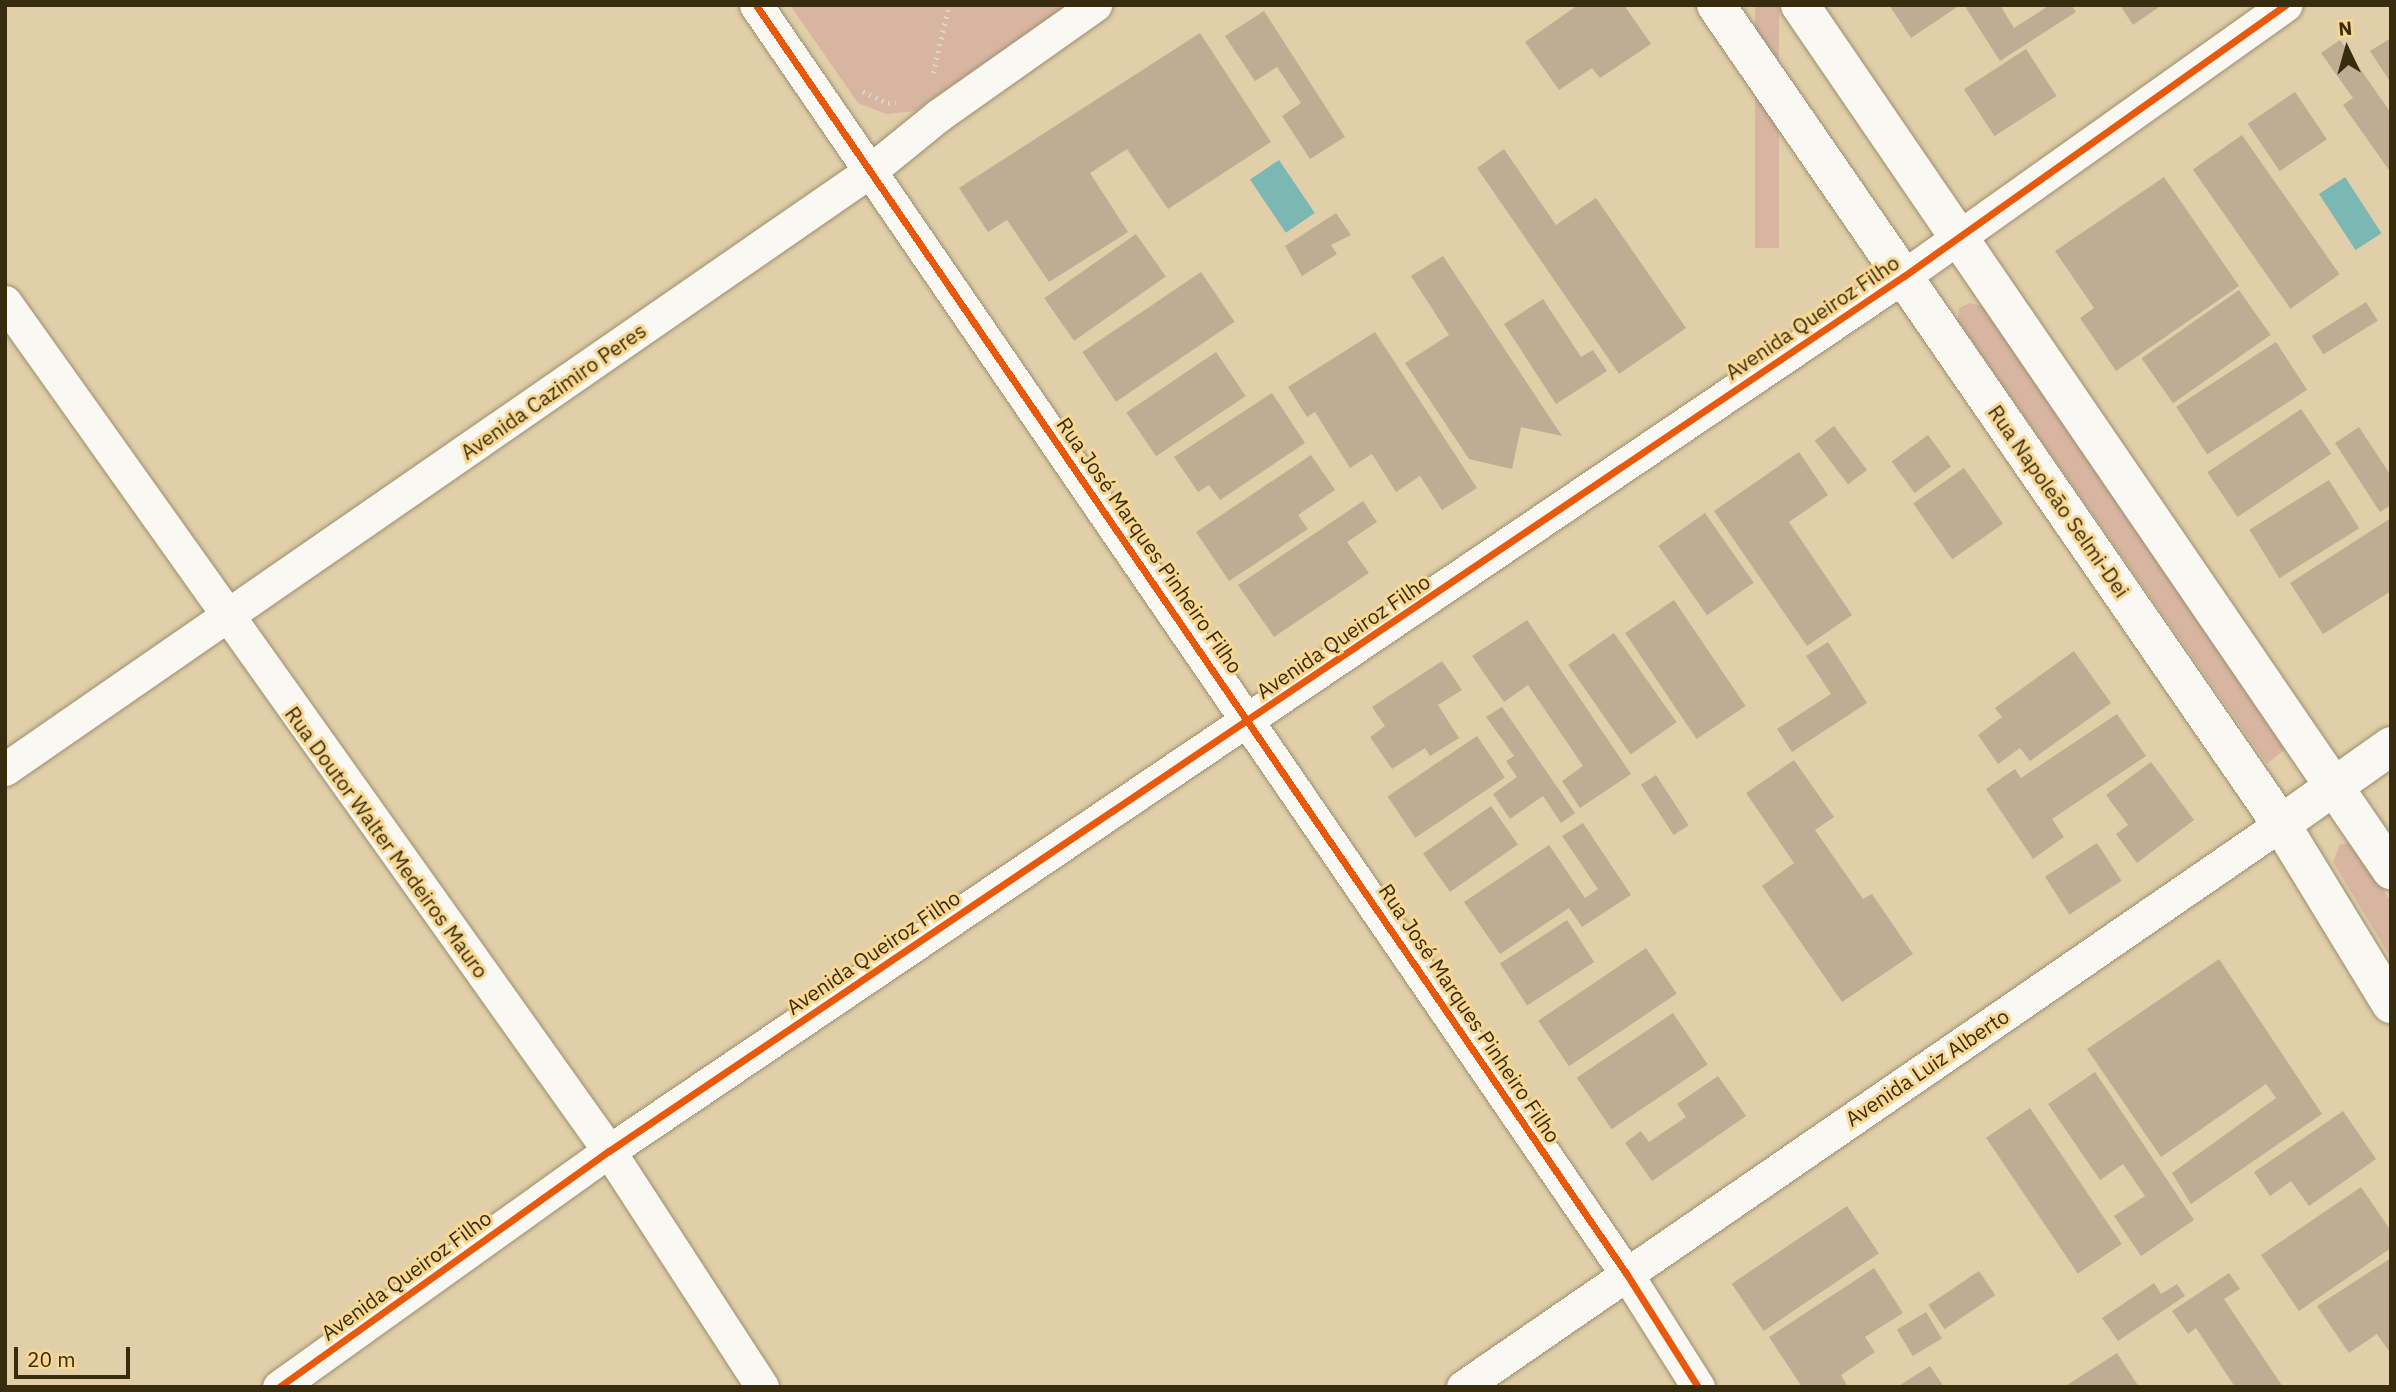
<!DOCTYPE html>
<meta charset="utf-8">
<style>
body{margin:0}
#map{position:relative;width:2396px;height:1392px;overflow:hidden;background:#e1cfa9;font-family:"IBM Plex Sans",sans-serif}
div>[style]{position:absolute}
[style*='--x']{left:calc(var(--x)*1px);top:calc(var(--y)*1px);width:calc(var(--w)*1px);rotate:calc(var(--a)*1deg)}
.green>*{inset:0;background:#d8b5a1;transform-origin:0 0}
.water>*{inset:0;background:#7bb7b3;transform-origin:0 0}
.building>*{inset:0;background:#bead92;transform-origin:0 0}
.path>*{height:4.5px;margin-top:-2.25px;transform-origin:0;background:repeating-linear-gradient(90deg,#dbd5c8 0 2px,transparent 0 7px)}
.roads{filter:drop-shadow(0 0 2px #9b8e6f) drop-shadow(0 0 2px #9b8e6f)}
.street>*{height:33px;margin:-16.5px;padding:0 16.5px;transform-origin:16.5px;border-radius:16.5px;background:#faf8f2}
.secondary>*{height:38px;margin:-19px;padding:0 19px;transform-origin:19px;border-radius:19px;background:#faf8f2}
.cycleway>*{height:7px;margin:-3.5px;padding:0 3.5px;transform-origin:3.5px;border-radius:3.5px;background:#e8590c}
span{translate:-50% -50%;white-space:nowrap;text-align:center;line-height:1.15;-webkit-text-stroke:6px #f8d792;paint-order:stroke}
.street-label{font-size:21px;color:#382c0f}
.frame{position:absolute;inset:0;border:7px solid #382c0f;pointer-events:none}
.north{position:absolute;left:2312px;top:14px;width:70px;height:70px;-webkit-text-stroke:5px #f8d792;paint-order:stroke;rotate:355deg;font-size:19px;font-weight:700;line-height:28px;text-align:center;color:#382c0f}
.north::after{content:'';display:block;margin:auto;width:24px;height:32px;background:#382c0f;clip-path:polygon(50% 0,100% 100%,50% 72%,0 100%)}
.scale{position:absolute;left:14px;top:1347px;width:116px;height:32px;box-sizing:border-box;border:4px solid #382c0f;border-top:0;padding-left:9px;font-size:21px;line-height:24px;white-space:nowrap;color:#382c0f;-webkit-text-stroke:5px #f8d792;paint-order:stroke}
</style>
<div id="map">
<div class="green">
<div style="clip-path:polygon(790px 5px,1067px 5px,915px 111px,886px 114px,858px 103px)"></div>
<div style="left:1755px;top:5px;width:24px;height:243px"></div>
<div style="clip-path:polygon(1970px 303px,1985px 307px,2286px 748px,2267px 764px,1958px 321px,1959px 308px)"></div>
<div style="clip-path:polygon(2340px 844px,2355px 844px,2391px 902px,2391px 958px,2333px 862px)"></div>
</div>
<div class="water">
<div style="left:1279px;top:160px;width:64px;height:35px;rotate:56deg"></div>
<div style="left:2345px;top:177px;width:67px;height:31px;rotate:57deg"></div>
</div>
<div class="building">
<div style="clip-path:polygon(1578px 5px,1624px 5px,1651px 44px,1600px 78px,1592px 68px,1559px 90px,1525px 42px)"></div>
<div style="clip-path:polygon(1889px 5px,1960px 5px,1911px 38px)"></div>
<div style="clip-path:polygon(1969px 5px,2000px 5px,2014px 28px,2050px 5px,2071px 5px,2076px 12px,2000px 61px,1966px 8px)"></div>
<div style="clip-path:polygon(2120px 5px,2162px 5px,2133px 25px)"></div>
<div style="clip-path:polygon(1264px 11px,1345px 137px,1310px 159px,1282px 116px,1301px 103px,1277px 67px,1255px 81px,1225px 36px)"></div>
<div style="clip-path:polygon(1200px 33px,1271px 142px,1168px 209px,1127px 149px,1090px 173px,1128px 232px,1049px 282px,1007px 220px,988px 232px,959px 188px)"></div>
<div style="clip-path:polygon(2391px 38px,2391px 83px,2370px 51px)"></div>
<div style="clip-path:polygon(2340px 40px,2391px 113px,2391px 173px,2343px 105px,2353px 98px,2321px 53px)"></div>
<div style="left:2026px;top:49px;width:56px;height:74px;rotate:57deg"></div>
<div style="left:2295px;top:92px;width:57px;height:57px;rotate:56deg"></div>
<div style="left:2242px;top:135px;width:170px;height:60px;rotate:55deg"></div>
<div style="clip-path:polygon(1504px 149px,1556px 225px,1596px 198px,1686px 328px,1619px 374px,1477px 168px)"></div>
<div style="clip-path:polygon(2164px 177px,2239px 286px,2116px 371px,2080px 318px,2094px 308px,2055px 251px)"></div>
<div style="clip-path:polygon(1336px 213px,1351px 235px,1331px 245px,1337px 254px,1302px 276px,1285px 246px)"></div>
<div style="left:1136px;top:234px;width:52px;height:112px;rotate:55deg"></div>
<div style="clip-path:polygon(1443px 256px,1562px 436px,1521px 427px,1512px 469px,1469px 459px,1405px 363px,1449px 335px,1411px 276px)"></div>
<div style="left:1201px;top:272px;width:60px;height:143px;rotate:56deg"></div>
<div style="left:2239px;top:290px;width:55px;height:119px;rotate:55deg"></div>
<div style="clip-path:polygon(1543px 299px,1581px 357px,1593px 350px,1607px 371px,1556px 404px,1504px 324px)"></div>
<div style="left:2366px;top:302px;width:22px;height:64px;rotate:58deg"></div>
<div style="clip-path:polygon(1375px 332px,1477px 488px,1442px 510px,1420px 476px,1396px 492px,1372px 454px,1350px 468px,1315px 412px,1307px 417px,1288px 387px)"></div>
<div style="left:2276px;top:342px;width:57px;height:119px;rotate:57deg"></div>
<div style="left:1216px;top:352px;width:53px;height:108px;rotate:56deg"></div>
<div style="clip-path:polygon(1272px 393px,1305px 443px,1220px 500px,1209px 485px,1198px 492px,1174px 457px)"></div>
<div style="left:2301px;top:409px;width:54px;height:113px;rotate:56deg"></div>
<div style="left:1834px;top:426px;width:55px;height:24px;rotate:53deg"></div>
<div style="clip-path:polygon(2359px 427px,2391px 476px,2391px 505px,2380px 512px,2335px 443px)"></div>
<div style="left:1928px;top:435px;width:39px;height:45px;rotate:54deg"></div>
<div style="clip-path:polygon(1799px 452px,1828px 495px,1789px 522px,1852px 615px,1807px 646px,1714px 511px)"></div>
<div style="clip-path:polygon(1311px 455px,1335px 490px,1298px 515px,1308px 529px,1229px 581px,1196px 532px)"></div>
<div style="left:1964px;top:468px;width:68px;height:62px;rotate:55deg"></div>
<div style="left:2329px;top:480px;width:57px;height:94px;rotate:58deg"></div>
<div style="clip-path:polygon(1363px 501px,1377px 522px,1347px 542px,1369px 573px,1274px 637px,1238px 585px)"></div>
<div style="left:1705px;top:513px;width:85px;height:57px;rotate:55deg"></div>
<div style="clip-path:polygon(2391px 518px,2391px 591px,2323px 634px,2290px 583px)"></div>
<div style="left:1674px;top:600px;width:128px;height:59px;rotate:56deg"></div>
<div style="clip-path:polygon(1527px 620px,1631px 774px,1580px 808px,1562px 781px,1583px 766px,1528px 685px,1504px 702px,1472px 656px)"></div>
<div style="left:1614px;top:633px;width:109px;height:56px;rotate:55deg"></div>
<div style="clip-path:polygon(1828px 642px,1867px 703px,1792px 752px,1777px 729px,1831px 694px,1806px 656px)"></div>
<div style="clip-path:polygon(2074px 651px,2111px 703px,2030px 761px,2020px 748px,1998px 764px,1978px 735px,2002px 717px,1995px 708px)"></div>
<div style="clip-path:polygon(1442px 661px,1462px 690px,1438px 705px,1459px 738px,1430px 756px,1425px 748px,1392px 769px,1370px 737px,1385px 726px,1372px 707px)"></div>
<div style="clip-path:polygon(1502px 707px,1575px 813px,1561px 823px,1543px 796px,1510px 819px,1493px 794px,1517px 777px,1506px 761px,1514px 756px,1486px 717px)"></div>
<div style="clip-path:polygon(2117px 714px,2146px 756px,2052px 819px,2064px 837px,2033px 859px,1986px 789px,2015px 769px,2021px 778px)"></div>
<div style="left:1477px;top:736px;width:50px;height:108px;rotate:56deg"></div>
<div style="clip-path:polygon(1794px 760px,1834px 817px,1815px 830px,1863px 899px,1872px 894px,1913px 954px,1842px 1002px,1762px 886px,1794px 863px,1746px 793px)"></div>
<div style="clip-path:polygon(2151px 762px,2194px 820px,2137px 863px,2116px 834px,2128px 825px,2106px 795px)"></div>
<div style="left:1656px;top:775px;width:60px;height:18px;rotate:57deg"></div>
<div style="left:1491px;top:806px;width:47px;height:83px;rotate:55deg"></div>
<div style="clip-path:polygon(1583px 823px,1631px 895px,1582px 927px,1569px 908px,1500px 954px,1464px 902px,1549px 845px,1585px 898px,1598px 889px,1562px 836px)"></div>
<div style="left:2097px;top:843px;width:45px;height:62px;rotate:57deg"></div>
<div style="left:1567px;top:920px;width:50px;height:80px;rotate:57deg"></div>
<div style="left:1646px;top:948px;width:55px;height:130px;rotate:56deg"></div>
<div style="clip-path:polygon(2219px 959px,2322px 1114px,2191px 1204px,2172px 1173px,2276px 1098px,2266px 1084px,2161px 1157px,2087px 1049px)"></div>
<div style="left:1673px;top:1013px;width:62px;height:116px;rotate:56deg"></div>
<div style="clip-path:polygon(2095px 1072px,2194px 1220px,2141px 1256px,2114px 1216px,2145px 1196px,2123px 1164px,2100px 1180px,2048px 1104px)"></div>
<div style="clip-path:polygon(1718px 1076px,1746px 1116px,1652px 1181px,1625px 1143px,1641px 1131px,1649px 1142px,1686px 1117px,1677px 1104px)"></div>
<div style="left:2030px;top:1108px;width:164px;height:53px;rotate:56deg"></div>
<div style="clip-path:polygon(2343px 1111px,2376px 1159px,2309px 1206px,2291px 1181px,2270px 1196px,2254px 1172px)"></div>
<div style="clip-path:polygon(2361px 1187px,2391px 1231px,2391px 1248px,2299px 1311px,2261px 1255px)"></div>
<div style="left:1847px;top:1206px;width:57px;height:139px;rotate:56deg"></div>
<div style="clip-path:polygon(2391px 1258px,2391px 1354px,2377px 1334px,2349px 1353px,2317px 1306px)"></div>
<div style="clip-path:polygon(1874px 1268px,1903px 1313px,1865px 1337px,1875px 1352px,1841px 1375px,1848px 1387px,1802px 1387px,1769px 1337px)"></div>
<div style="left:1979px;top:1271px;width:29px;height:61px;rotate:56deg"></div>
<div style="clip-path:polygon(2229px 1273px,2240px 1289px,2224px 1299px,2283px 1387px,2235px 1387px,2196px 1328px,2188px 1334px,2172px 1311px)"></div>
<div style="clip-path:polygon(2154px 1283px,2161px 1294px,2177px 1284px,2185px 1296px,2118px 1341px,2102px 1318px)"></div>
<div style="left:1926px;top:1312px;width:31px;height:34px;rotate:59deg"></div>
<div style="clip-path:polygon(2117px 1353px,2139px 1387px,2064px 1387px)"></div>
<div style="clip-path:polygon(1930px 1366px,1944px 1387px,1897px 1387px)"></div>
</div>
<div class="path">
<div style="--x:933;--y:73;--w:70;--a:-76.8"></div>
<div style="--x:863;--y:91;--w:28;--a:26"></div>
<div style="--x:888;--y:103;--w:8;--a:-7"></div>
</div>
<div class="roads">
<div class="street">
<div style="--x:756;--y:5;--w:1538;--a:55.55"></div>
<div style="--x:1626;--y:1273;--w:135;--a:57.7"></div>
<div style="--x:5;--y:302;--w:1042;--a:54.57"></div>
<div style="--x:609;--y:1151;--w:281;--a:57"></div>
<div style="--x:5;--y:769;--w:1052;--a:-34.66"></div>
<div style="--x:870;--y:171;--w:89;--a:-39.1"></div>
<div style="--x:939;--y:115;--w:191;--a:-35.2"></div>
<div style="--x:279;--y:1387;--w:406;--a:-35.6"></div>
<div style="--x:609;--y:1151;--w:1563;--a:-34.05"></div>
<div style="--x:1904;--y:276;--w:468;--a:-35.4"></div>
<div style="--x:1463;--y:1387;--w:993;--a:-34.54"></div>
</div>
<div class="secondary">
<div style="--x:1716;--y:5;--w:995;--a:55.4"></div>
<div style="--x:2281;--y:824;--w:211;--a:58.6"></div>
<div style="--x:1800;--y:5;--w:1048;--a:55.66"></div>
<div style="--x:2281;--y:824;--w:135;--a:-35.3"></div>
</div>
</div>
<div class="cycleway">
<div style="--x:756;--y:5;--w:1538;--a:55.55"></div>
<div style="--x:1626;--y:1273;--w:135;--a:57.7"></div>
<div style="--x:279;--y:1387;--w:406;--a:-35.6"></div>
<div style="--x:609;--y:1151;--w:1563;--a:-34.05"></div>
<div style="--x:1904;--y:276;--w:468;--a:-35.4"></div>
</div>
<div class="street-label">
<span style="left:1812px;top:317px;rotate:-34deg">Avenida Queiroz Filho</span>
<span style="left:553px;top:391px;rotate:-35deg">Avenida Cazimiro Peres</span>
<span style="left:2059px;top:501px;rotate:55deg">Rua Napoleão Selmi-Dei</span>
<span style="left:1150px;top:545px;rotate:55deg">Rua José Marques Pinheiro Filho</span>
<span style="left:1343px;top:636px;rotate:-34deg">Avenida Queiroz Filho</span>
<span style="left:387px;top:842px;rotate:54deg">Rua Doutor Walter Medeiros Mauro</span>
<span style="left:873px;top:952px;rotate:-34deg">Avenida Queiroz Filho</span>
<span style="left:1470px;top:1013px;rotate:56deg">Rua José Marques Pinheiro Filho</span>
<span style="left:1927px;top:1067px;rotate:-34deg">Avenida Luiz Alberto</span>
<span style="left:406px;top:1275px;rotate:-36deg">Avenida Queiroz Filho</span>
</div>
<div class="frame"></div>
<div class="north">N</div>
<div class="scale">20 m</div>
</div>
